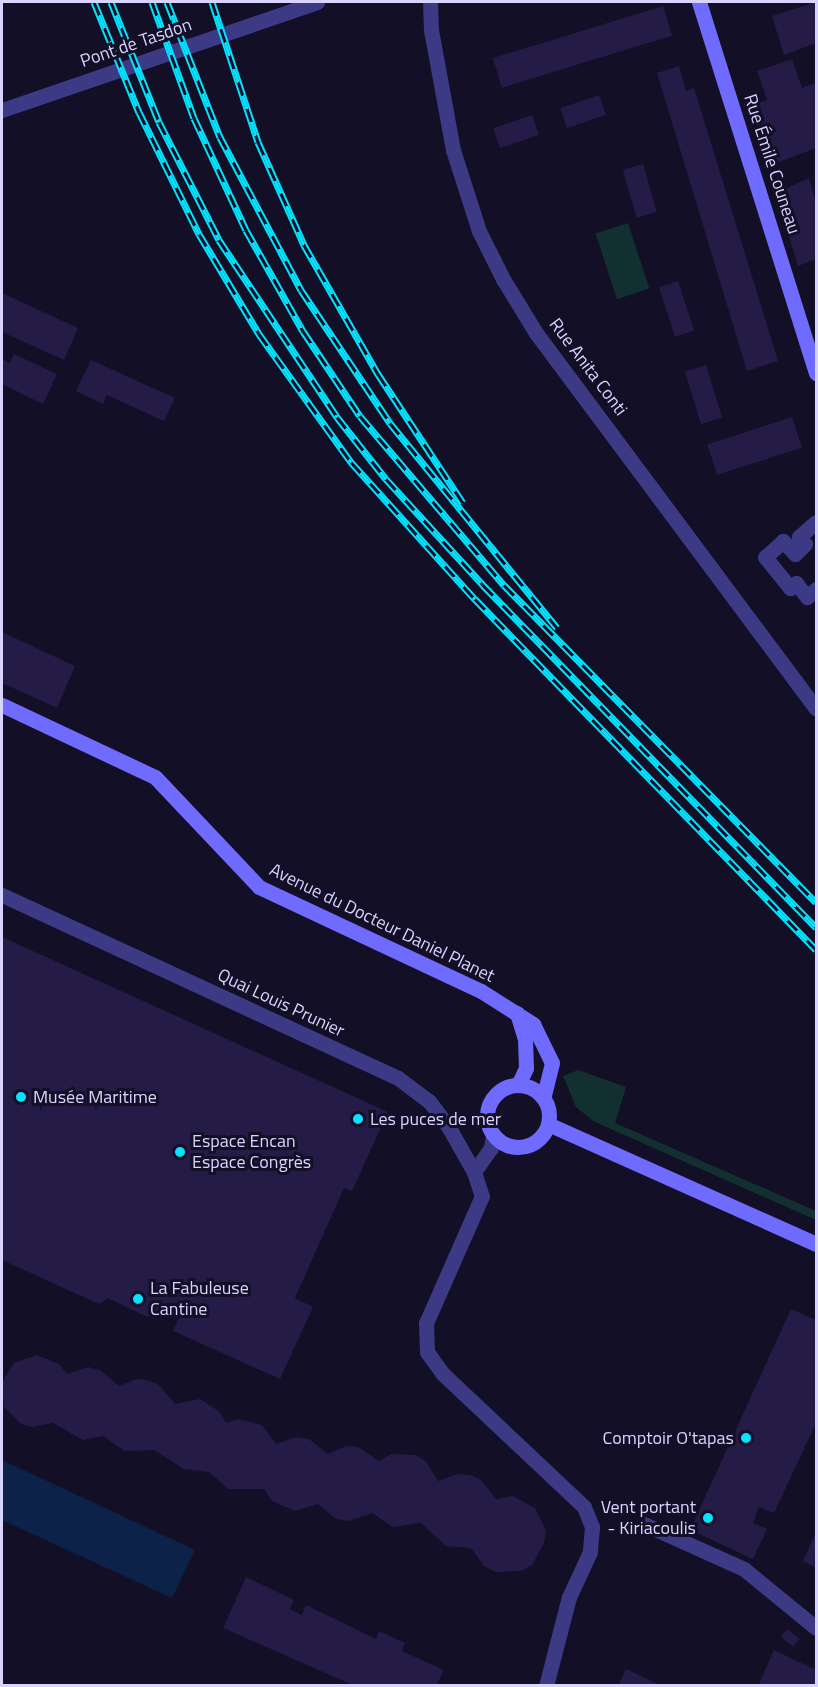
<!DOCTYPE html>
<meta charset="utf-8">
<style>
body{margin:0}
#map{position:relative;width:818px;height:1687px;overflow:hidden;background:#130f26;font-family:"Titillium Web",sans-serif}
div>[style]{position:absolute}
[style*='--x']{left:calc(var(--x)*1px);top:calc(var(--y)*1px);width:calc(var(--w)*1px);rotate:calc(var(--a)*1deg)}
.green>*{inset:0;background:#12302f;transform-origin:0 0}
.water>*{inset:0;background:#0c2248}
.building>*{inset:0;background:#241b47;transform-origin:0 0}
.lane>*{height:15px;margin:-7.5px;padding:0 7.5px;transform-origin:7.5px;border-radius:7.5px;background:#3d3a85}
.street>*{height:15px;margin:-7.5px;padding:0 7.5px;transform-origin:7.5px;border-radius:7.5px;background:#3d3a85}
.secondary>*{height:15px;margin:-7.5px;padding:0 7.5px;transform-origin:7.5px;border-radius:7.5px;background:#6f6bff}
.secondary>.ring{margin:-7.5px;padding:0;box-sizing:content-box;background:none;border:15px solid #6f6bff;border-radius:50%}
.rail>*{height:7px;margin-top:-3.5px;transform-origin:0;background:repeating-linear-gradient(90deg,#130f26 0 14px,#00e5ff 0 28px);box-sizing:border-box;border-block:2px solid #00e5ff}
.dots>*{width:16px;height:16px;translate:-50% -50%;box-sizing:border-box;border:3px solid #130f26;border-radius:50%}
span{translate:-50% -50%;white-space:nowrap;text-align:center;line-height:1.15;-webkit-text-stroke:6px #130f26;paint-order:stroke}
.street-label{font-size:18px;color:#d9d4ff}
.poi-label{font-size:18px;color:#d9d4ff}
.left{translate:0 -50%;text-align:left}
.right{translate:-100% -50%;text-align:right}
.frame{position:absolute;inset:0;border:3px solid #d9d4ff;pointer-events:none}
</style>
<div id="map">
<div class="green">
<div style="left:628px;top:223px;width:69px;height:34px;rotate:72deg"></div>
<div style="clip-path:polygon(578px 1070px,626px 1087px,615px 1123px,816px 1211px,816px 1220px,593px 1121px,576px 1107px,563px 1076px)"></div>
</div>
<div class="water">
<div style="clip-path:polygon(2px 1460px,195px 1550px,172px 1598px,2px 1520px)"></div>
</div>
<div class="building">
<div style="clip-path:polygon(816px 2px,816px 43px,784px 55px,772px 16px)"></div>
<div style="left:663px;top:6px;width:31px;height:178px;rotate:73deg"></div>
<div style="clip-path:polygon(792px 59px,802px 88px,816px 83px,816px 148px,769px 166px,749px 106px,767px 100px,757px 71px)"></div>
<div style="clip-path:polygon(679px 66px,686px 91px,694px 88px,778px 361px,747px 371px,657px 73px)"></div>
<div style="left:599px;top:95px;width:21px;height:41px;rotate:71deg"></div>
<div style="left:532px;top:115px;width:21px;height:41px;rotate:71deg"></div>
<div style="left:643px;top:164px;width:50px;height:21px;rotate:74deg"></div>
<div style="clip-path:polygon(809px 178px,816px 203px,816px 259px,798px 266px,776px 193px)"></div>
<div style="left:678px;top:281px;width:52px;height:20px;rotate:72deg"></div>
<div style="clip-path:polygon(2px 293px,78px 328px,64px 360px,2px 332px)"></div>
<div style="clip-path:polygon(14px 354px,57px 374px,43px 404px,2px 384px,2px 359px,10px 363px)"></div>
<div style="clip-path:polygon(91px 360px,175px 398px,164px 421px,107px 395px,103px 404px,76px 391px)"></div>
<div style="left:706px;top:365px;width:55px;height:22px;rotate:73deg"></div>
<div style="left:792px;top:417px;width:32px;height:89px;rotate:72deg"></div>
<div style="clip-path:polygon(2px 632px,75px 666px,57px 708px,2px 683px)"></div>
<div style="clip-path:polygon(2px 937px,388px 1112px,352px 1191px,344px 1188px,295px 1298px,313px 1307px,280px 1379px,173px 1331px,184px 1307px,147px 1317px,108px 1298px,99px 1304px,2px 1260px)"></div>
<div style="clip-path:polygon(791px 1309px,816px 1320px,816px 1423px,774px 1513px,759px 1507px,753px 1523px,767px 1529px,753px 1559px,690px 1530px)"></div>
<div style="clip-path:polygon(37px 1355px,59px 1364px,67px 1374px,88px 1367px,100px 1370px,119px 1386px,136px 1379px,148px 1380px,159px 1385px,175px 1404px,200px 1399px,220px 1412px,226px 1423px,238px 1419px,262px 1425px,276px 1444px,296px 1437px,309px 1439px,328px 1454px,346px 1446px,358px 1447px,379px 1461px,391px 1454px,415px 1455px,426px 1461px,438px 1481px,457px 1474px,470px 1475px,481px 1480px,496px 1499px,513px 1496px,535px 1508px,546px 1531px,544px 1543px,532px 1565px,521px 1571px,496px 1572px,484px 1566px,471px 1548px,446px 1546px,421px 1523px,393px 1527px,372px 1513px,349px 1521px,336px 1519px,318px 1504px,295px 1511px,272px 1501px,264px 1489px,228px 1489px,209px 1472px,184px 1469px,154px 1450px,125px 1451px,103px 1436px,83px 1440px,53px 1423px,32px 1427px,21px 1424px,4px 1407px,2px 1382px,14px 1363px)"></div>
<div style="clip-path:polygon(816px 1532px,816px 1568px,803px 1561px)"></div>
<div style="clip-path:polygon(246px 1577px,294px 1600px,290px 1609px,302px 1615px,306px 1605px,376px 1639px,379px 1631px,405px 1643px,402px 1651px,444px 1670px,436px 1686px,355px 1686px,223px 1628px)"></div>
<div style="left:787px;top:1629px;width:16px;height:10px;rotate:38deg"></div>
<div style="clip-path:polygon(774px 1650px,816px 1670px,816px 1686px,758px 1686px)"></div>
<div style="clip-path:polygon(626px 1669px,662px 1686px,618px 1686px)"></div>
</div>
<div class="lane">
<div style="--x:2;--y:895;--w:436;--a:24.8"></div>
<div style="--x:398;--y:1078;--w:39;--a:37"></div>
<div style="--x:429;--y:1101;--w:31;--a:53"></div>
<div style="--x:448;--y:1126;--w:53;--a:60.5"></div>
<div style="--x:474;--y:1172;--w:25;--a:72"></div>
<div style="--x:482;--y:1196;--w:139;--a:113.8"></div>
<div style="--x:426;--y:1323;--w:29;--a:88"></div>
<div style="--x:427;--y:1352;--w:27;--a:54"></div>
<div style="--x:443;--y:1374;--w:194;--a:43.3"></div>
<div style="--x:584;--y:1507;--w:22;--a:68"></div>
<div style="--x:592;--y:1527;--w:25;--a:95"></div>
<div style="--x:590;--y:1552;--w:50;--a:115"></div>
<div style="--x:569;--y:1597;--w:92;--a:104.5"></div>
<div style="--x:474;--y:1172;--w:29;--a:-55"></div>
<div style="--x:491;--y:1148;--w:13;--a:-81"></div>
<div style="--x:644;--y:1524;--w:110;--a:24.2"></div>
<div style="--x:744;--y:1569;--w:93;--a:39.3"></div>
</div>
<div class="street">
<div style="--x:430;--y:2;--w:28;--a:88"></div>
<div style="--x:431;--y:30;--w:122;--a:79.6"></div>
<div style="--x:453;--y:150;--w:85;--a:72.2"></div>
<div style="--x:479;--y:231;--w:54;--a:63.4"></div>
<div style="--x:503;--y:279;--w:63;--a:58.6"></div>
<div style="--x:536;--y:333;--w:468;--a:53.3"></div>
<div style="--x:2;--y:110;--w:333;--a:-18.9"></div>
<div style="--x:816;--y:522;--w:23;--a:139"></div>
<div style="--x:799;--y:537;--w:9;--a:49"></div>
<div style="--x:805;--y:544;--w:14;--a:135"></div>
<div style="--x:795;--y:554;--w:18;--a:-133"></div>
<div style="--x:783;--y:541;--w:24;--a:138"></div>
<div style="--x:765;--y:557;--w:40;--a:51"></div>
<div style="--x:790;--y:588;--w:8;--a:-40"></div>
<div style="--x:796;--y:583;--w:18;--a:52"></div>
<div style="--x:807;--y:597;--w:12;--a:-42"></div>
</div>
<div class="secondary">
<div style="--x:699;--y:2;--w:389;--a:72.5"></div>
<div style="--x:2;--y:705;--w:169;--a:25.2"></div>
<div style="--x:155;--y:777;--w:151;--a:46.6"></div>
<div style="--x:259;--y:887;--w:245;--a:25.1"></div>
<div style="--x:481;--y:991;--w:62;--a:32.4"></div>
<div style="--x:533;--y:1024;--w:43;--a:64"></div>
<div style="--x:552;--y:1063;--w:36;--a:104"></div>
<div style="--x:517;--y:1013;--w:27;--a:73"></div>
<div style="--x:525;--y:1039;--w:29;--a:88"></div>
<div style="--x:526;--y:1068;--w:19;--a:115"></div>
<div class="ring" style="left:487px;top:1085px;width:47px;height:47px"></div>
<div style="--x:548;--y:1124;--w:294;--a:24.1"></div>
</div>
<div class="rail">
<div style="--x:94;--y:2;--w:119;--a:67.8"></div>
<div style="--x:139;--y:112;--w:136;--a:63.8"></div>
<div style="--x:199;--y:234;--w:117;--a:59"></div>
<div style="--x:259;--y:334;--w:158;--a:54.3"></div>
<div style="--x:351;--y:462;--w:185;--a:47.9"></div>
<div style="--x:475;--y:599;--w:489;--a:45.8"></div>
<div style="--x:111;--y:2;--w:129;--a:68.2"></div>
<div style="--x:159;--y:122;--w:132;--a:63"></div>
<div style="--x:219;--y:240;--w:213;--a:56.3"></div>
<div style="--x:337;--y:417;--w:79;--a:51.7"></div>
<div style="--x:386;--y:479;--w:144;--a:47.5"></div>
<div style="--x:483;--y:585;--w:478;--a:45.8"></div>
<div style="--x:152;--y:2;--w:123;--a:70.1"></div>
<div style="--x:194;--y:118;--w:123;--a:65.1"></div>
<div style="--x:246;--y:230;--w:116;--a:60.6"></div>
<div style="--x:303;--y:331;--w:102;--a:56.2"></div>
<div style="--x:360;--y:416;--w:222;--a:49.6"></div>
<div style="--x:504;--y:585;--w:445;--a:45.5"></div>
<div style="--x:167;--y:2;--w:145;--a:68.6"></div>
<div style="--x:220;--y:137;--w:173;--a:62.1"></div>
<div style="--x:301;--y:290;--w:160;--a:56.2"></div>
<div style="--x:390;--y:423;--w:264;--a:50.8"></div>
<div style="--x:212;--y:2;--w:147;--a:71.8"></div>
<div style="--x:258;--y:142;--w:113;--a:65.9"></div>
<div style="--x:304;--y:245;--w:149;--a:60.2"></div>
<div style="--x:378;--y:374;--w:154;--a:56.6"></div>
</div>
<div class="dots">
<div style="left:21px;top:1097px;background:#00e5ff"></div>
<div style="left:358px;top:1119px;background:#00e5ff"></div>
<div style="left:180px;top:1152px;background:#00e5ff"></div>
<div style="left:138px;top:1299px;background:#00e5ff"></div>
<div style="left:746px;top:1438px;background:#00e5ff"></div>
<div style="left:708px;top:1518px;background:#00e5ff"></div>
</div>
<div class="street-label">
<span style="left:136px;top:43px;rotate:-19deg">Pont de Tasdon</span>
<span style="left:772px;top:164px;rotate:72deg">Rue Émile Couneau</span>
<span style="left:588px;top:367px;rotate:53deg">Rue Anita Conti</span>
<span style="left:382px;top:923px;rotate:26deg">Avenue du Docteur Daniel Planet</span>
<span style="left:281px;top:1003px;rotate:25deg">Quai Louis Prunier</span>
</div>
<div class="poi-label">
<span class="left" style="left:33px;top:1097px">Musée Maritime</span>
<span class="left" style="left:370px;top:1119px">Les puces de mer</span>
<span class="left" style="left:192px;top:1152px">Espace Encan<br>Espace Congrès</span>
<span class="left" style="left:150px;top:1299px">La Fabuleuse<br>Cantine</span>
<span class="right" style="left:734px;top:1438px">Comptoir O'tapas</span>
<span class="right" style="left:696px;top:1518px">Vent portant<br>- Kiriacoulis</span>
</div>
<div class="frame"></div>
</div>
